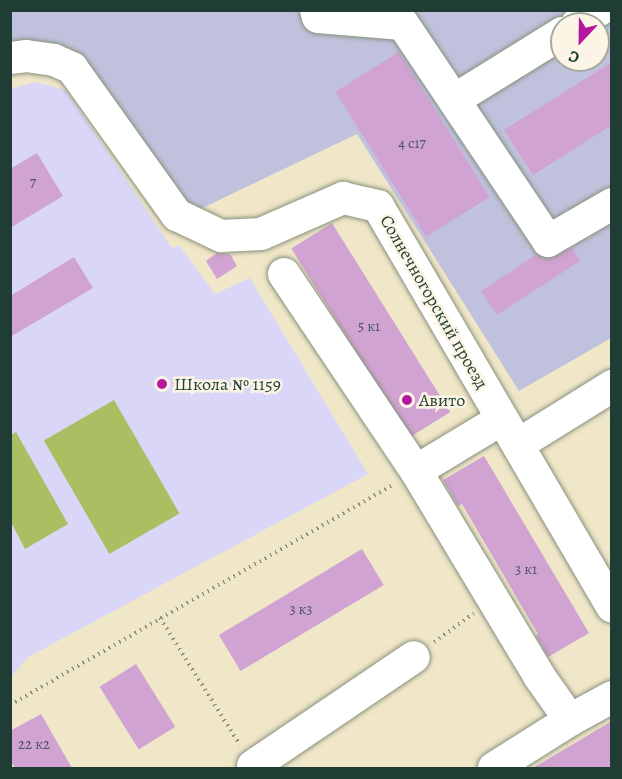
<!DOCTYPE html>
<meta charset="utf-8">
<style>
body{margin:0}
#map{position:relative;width:622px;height:779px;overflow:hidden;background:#f0e6c8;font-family:Alegreya,serif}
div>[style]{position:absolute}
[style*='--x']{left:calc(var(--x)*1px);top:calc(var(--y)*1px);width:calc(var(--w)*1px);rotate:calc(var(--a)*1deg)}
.built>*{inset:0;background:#dad6f7}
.industrial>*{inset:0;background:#c0c2dd}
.green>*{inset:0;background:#aabe62;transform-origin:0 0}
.building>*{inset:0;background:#d0a3d2;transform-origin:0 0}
.path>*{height:4px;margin-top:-2px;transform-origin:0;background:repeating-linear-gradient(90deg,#88927e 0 1.5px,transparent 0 6px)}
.roads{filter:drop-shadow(0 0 2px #88927e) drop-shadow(0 0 2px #88927e)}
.minor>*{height:32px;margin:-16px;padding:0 16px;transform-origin:16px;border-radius:16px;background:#fff}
.dots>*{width:16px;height:16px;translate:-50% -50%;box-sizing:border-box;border:3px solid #fcf5e5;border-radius:50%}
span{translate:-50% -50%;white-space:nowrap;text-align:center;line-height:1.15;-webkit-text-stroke:5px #fcf5e5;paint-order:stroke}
.number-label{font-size:15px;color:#4b565c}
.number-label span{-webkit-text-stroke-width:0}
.street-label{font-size:18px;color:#1f3d34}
.poi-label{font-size:18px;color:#1f3d34}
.left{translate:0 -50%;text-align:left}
.frame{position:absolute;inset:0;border:12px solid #1f3d34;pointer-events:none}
.north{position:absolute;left:550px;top:12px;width:60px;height:60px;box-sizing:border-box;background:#fcf5e5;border:2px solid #a4ab9e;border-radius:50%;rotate:202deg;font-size:16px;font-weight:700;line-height:24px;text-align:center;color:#1f3d34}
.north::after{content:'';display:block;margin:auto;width:21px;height:27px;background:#b5179e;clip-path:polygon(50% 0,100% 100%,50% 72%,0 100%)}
</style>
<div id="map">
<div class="built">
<div style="clip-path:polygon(35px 82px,66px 90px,172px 248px,179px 245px,215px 294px,250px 278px,368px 474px,28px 657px,11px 677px,10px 89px)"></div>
</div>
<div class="industrial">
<div style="clip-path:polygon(evenodd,10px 11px,611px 11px,611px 338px,519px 391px,357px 134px,192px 213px,88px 63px,11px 49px,10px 11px,562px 24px,598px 24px,598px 60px,562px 60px,562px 24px)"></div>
</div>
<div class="green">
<div style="left:114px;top:400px;width:131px;height:81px;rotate:60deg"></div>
<div style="clip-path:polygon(16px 432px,68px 524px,25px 549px,11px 522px,11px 435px)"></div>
</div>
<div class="building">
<div style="left:399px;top:52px;width:171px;height:75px;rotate:58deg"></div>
<div style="clip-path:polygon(612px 62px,612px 125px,533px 175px,504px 130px)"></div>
<div style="clip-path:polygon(37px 153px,63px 196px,10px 228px,10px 169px)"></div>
<div style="left:332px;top:223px;width:223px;height:48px;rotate:58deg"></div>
<div style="clip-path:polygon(572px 248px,580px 261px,497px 315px,481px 291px,537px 254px,549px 259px)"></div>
<div style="clip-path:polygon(217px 253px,230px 254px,237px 266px,217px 279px,206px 261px)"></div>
<div style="clip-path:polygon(74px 257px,93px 288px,10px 337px,10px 296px)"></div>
<div style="clip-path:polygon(484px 456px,589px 633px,548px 657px,536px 636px,538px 634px,462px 504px,458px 506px,443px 480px)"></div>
<div style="left:362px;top:549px;width:42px;height:167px;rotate:59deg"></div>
<div style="left:136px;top:664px;width:74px;height:43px;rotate:58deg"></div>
<div style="clip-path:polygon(41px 714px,72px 768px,15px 768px,10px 760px,10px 731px)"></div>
<div style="clip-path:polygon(612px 721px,612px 768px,533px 768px)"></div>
</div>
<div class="path">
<div style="--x:160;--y:618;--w:150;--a:57.8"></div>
<div style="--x:434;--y:642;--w:49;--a:-35.9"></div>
<div style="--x:10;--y:705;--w:443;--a:-29.9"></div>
</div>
<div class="roads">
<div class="minor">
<div style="--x:316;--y:10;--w:7;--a:74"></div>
<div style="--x:318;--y:17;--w:85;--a:4.7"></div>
<div style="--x:403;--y:24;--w:261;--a:56.2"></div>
<div style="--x:548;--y:241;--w:74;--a:-30"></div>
<div style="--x:577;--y:24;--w:26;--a:-32"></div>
<div style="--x:10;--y:58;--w:16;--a:-7"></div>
<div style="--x:26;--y:56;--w:28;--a:8"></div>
<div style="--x:54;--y:60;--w:20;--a:24"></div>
<div style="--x:72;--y:68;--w:181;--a:54.5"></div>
<div style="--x:177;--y:215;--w:49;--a:25.5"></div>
<div style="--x:221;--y:236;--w:40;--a:-2.9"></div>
<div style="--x:261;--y:234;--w:90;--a:-23.7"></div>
<div style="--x:343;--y:198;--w:36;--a:13"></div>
<div style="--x:378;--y:206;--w:464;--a:59.7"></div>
<div style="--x:454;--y:100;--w:127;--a:-31.8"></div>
<div style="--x:284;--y:274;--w:237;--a:56.2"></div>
<div style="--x:416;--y:471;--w:239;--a:59"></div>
<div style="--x:539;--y:676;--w:54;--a:54.8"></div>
<div style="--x:570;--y:720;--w:48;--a:-28.7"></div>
<div style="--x:519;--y:444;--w:110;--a:-31.9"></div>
<div style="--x:416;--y:471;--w:100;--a:-31.2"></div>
<div style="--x:253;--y:766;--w:194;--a:-34.1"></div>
<div style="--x:494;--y:768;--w:90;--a:-32.3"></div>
</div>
</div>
<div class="dots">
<div style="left:162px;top:384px;background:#b5179e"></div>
<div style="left:407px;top:400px;background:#b5179e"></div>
</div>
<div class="number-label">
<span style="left:412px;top:144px">4 с17</span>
<span style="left:33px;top:183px">7</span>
<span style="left:369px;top:327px">5 к1</span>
<span style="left:526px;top:570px">3 к1</span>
<span style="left:301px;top:610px">3 к3</span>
<span style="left:34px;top:745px">22 к2</span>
</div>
<div class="street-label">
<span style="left:434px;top:302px;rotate:60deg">Солнечногорский проезд</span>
</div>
<div class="poi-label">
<span class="left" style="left:174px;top:384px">Школа № 1159</span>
<span class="left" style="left:419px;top:400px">Авито</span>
</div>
<div class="frame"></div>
<div class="north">С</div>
</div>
